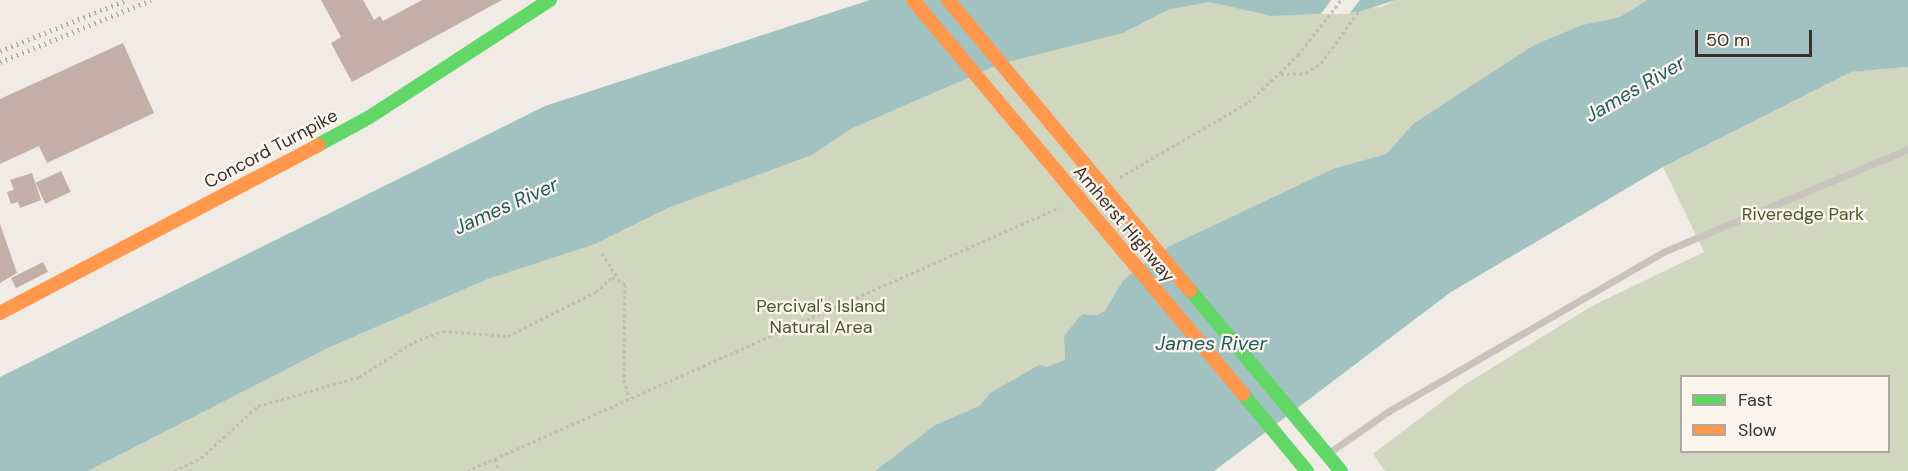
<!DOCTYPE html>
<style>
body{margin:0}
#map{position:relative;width:1908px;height:471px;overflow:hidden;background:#f0ebe5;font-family:"DM Sans",sans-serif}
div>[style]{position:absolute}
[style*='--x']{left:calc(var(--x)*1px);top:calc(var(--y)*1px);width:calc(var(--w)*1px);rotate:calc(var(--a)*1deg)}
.green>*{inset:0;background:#d1d6bf}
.water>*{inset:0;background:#a1c2c1}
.pier>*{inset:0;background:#f0ebe5}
.building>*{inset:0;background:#c3afa7;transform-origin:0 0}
.path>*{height:3px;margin-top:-1.5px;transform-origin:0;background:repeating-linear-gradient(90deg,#c2bbb6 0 3px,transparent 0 6px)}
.lane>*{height:7px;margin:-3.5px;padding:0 3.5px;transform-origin:3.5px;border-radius:3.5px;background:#c9c3be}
.fast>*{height:14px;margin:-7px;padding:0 7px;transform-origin:7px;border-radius:7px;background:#63d668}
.slow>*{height:14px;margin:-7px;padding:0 7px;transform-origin:7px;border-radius:7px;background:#ff974d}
.rail>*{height:4.5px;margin-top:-2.25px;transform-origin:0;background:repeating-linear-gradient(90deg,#b1aca8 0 1.5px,transparent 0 6px)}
.fast-bridge>*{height:14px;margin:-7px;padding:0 7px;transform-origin:7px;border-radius:7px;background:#63d668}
.slow-bridge>*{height:14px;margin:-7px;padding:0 7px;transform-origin:7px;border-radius:7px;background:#ff974d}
span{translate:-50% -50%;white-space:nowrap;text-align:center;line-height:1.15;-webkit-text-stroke:4.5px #fbf5ee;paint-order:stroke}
.street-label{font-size:18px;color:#3b302b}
.park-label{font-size:18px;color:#4a5a2e}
.water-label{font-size:20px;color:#1f5a5e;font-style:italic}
.legend{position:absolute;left:1680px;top:375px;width:210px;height:78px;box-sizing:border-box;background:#fbf5ee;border:2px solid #aea6a0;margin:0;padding:8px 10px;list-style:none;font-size:18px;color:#3b302b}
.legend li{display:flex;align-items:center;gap:12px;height:30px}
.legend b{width:30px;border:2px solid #aea6a0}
.scale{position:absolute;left:1695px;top:30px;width:117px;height:27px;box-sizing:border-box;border:3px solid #3b302b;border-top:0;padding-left:8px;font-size:18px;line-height:21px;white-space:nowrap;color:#3b302b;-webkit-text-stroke:4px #fbf5ee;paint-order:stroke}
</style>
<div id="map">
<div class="green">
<div style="clip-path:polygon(1396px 0,1647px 0,1620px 17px,1582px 25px,1534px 45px,1414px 123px,1386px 154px,1335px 168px,1134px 273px,1124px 279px,1105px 310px,1098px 315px,1082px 314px,1064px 345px,1065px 360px,990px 393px,979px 406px,935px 425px,875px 471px,88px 471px,330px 347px,488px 279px,593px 245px,668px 208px,812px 155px,851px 129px,1000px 64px,1123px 33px,1168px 10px,1209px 2px,1271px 16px,1381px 7px)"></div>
<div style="clip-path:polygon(evenodd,1908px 67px,1908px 471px,1385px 471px,1373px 454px,1464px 385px,1592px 306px,1704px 252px,1663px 167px,1851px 72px,1908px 67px,1682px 376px,1888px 376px,1888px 452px,1682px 452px,1682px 376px)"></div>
</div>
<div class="water">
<div style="clip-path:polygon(870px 0,1396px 0,1358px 12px,1271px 16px,1209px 2px,1168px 10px,1123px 33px,1000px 64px,851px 129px,812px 155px,668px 208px,593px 245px,488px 279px,330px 347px,88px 471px,0 471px,0 377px,545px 106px)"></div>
<div style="clip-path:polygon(1647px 0,1908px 0,1908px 67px,1851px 72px,1663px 167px,1451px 292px,1214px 471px,875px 471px,935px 425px,979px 406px,990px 393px,1039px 365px,1047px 367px,1065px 360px,1064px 336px,1082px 314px,1098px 315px,1105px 310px,1124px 279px,1168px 247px,1335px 168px,1386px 154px,1414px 123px,1534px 45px,1582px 25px,1620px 17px)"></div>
</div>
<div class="pier">
<div style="clip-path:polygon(1331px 0,1360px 0,1349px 14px,1321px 14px)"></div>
</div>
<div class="building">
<div style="clip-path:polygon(321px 0,363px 0,374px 20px,380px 16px,383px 21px,422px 0,502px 0,352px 82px,331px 43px,341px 37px)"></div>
<div style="clip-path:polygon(123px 43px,154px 113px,47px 163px,39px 146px,0 164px,0 99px)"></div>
<div style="left:61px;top:171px;width:23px;height:28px;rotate:65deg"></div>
<div style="clip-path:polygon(32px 173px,41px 200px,20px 208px,18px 202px,11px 204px,7px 192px,14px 190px,10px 180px)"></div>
<div style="clip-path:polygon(0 224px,17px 273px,0 283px)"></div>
<div style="left:43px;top:262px;width:11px;height:36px;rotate:63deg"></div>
</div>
<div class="path">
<div style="--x:1281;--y:74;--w:25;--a:-2"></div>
<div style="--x:1306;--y:73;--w:18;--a:-34"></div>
<div style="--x:1321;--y:63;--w:63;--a:-54"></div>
<div style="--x:1120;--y:177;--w:149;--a:-30.2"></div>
<div style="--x:1249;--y:102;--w:68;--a:-43.8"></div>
<div style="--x:1298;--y:55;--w:70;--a:-52"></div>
<div style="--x:602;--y:253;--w:31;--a:58"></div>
<div style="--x:495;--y:459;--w:13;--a:72"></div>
<div style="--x:174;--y:471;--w:30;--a:-26"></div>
<div style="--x:201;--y:458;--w:77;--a:-42.4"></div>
<div style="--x:258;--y:406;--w:105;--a:-16"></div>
<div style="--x:359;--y:377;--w:65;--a:-32.5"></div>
<div style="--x:414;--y:342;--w:31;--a:-21"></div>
<div style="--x:443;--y:331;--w:65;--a:4.4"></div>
<div style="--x:508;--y:336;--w:98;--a:-26.6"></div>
<div style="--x:596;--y:292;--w:22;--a:-43"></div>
<div style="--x:612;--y:277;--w:15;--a:28"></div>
<div style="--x:625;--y:284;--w:96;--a:90.6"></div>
<div style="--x:624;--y:380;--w:19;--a:74"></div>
<div style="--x:467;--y:471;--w:649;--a:-24"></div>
</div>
<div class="lane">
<div style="--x:1330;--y:452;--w:72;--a:-34.8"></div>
<div style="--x:1389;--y:411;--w:317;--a:-30.1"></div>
<div style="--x:1663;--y:252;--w:266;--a:-22.8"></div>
</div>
<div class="fast">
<div style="--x:318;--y:145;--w:57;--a:-28.4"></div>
<div style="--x:368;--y:118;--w:217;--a:-33"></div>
</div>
<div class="slow">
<div style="--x:0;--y:313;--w:360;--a:-27.8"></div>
</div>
<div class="rail">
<div style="--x:0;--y:51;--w:136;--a:-22"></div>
<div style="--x:0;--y:62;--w:163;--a:-22.3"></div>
</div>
<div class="fast-bridge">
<div style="--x:1190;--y:290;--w:236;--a:50.2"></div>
<div style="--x:1243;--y:394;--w:100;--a:50.3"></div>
</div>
<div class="slow-bridge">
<div style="--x:913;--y:0;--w:514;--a:50.05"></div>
<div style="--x:948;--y:0;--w:378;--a:50.2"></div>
</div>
<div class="street-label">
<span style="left:271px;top:149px;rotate:-28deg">Concord Turnpike</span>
<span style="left:1124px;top:224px;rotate:50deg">Amherst Highway</span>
</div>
<div class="park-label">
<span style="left:1803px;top:214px">Riveredge Park</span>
<span style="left:821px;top:317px">Percival's Island<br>Natural Area</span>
</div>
<div class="water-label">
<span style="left:1635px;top:89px;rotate:-30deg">James River</span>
<span style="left:506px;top:206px;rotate:-24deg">James River</span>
<span style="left:1211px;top:343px">James River</span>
</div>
<ul class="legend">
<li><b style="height:8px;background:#63d668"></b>Fast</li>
<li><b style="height:8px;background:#ff974d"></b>Slow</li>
</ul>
<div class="scale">50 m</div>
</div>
